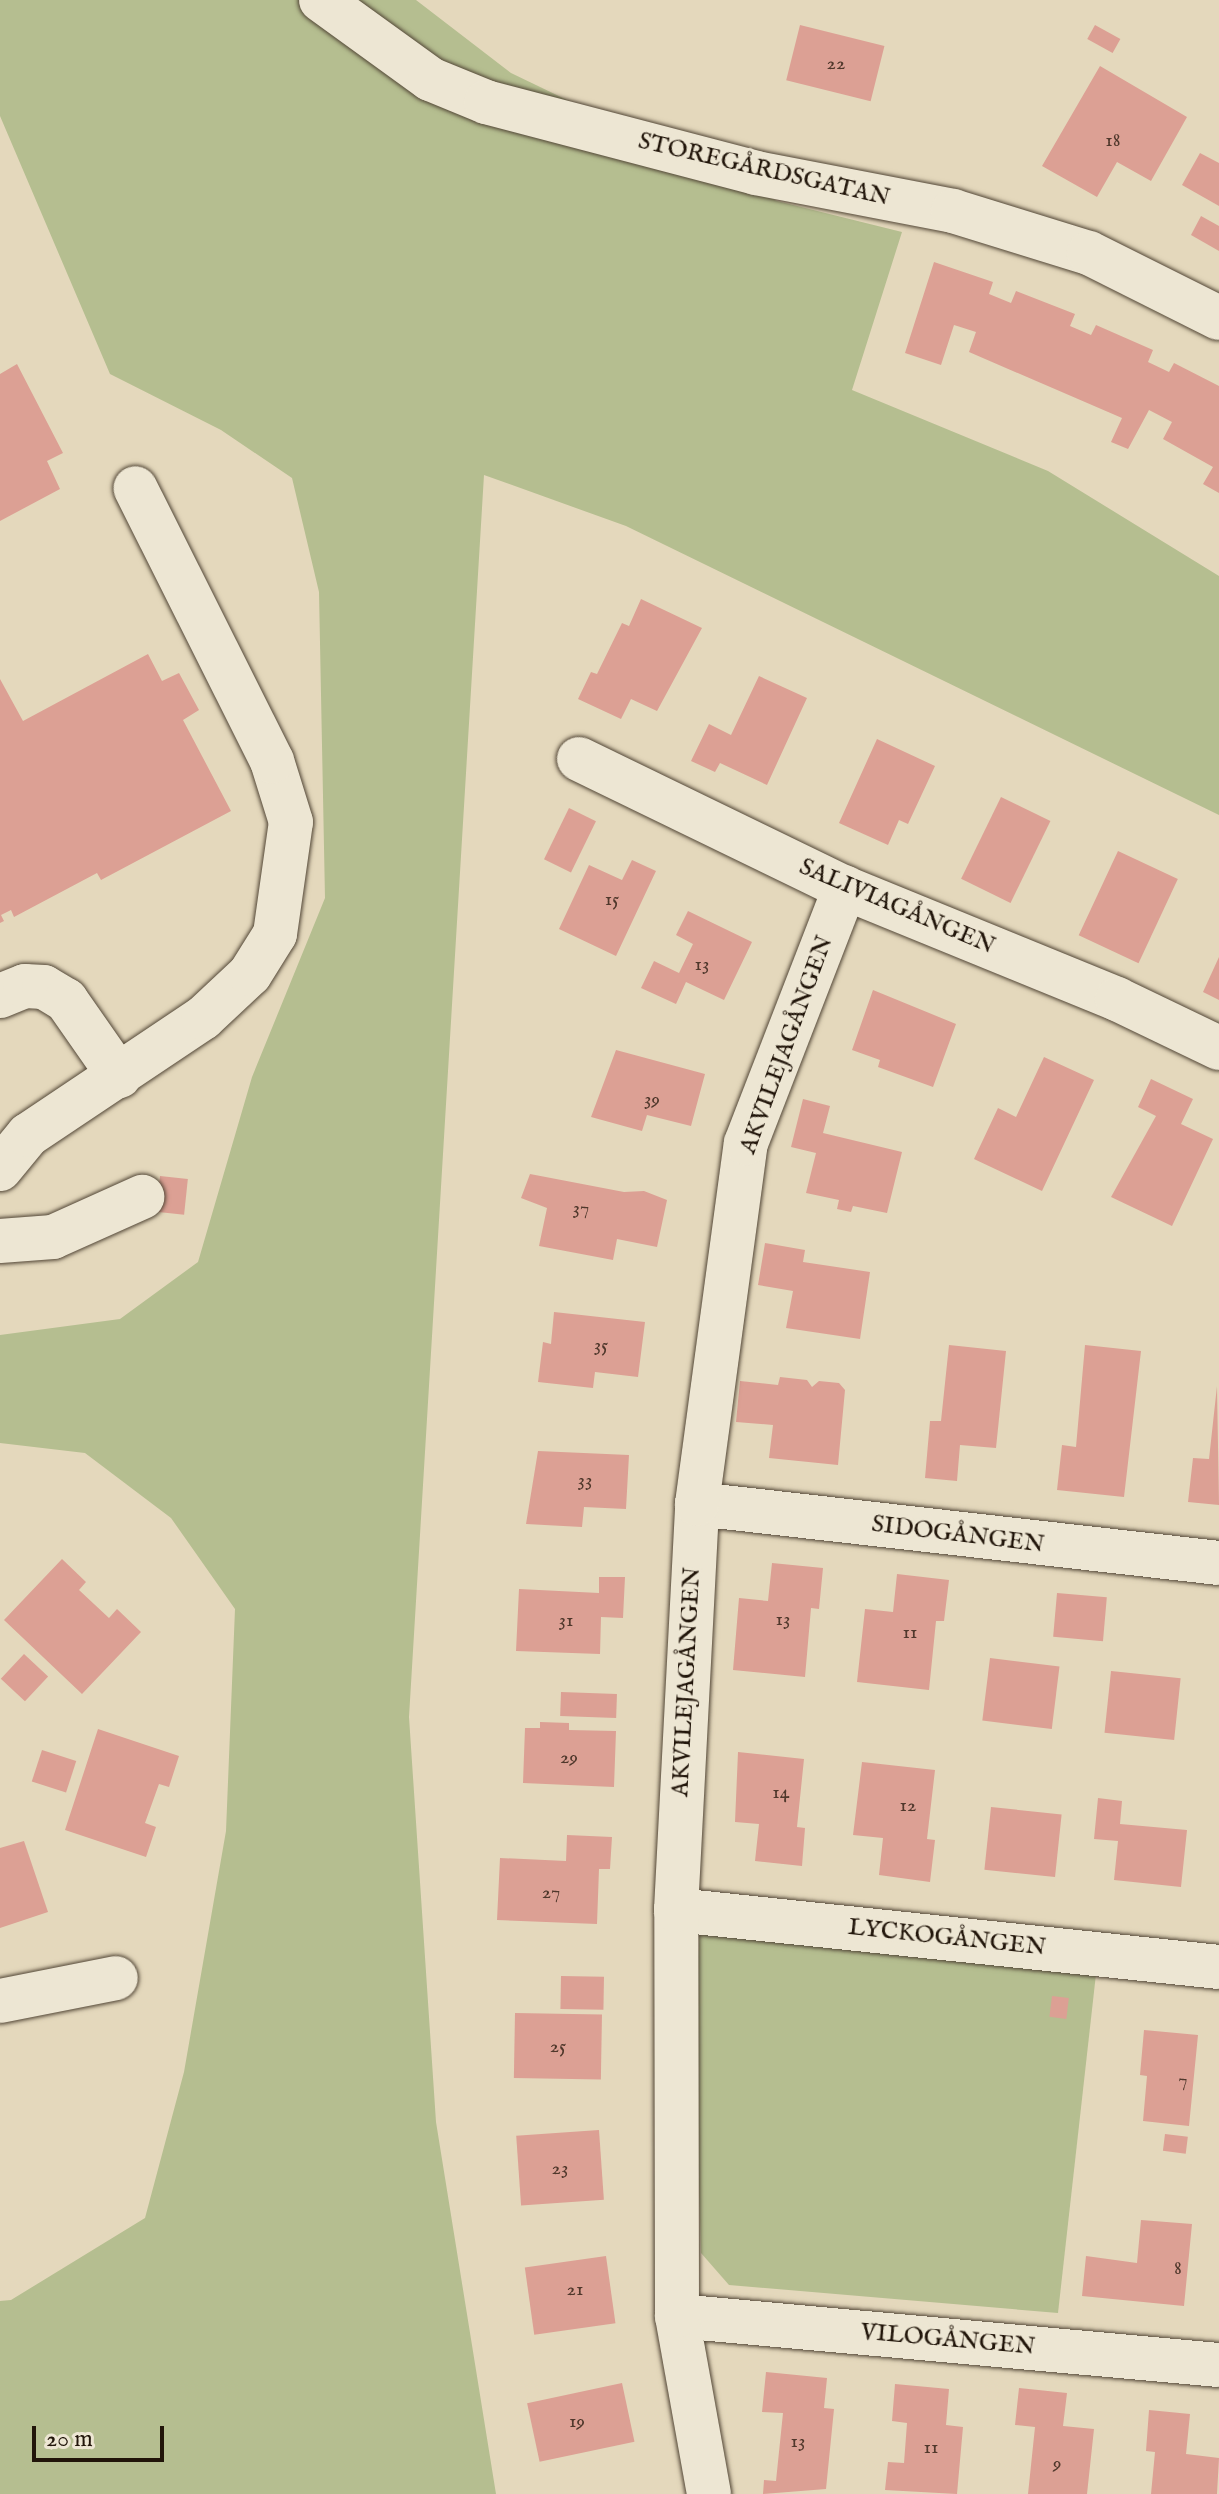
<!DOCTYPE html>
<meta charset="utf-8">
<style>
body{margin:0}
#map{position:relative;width:1219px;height:2494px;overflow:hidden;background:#e4d8bc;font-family:"IM FELL English",serif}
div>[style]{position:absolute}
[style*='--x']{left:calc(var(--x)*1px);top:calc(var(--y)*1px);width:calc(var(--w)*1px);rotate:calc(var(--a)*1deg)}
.green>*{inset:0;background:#b5be90}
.building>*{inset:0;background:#dca094;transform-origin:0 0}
.roads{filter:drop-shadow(0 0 2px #524636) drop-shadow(0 0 2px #524636)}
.minor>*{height:44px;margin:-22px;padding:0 22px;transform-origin:22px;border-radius:22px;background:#ede6d3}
span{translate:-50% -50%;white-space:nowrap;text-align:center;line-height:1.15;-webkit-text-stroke:6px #ede6d3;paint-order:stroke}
.number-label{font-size:20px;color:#50382c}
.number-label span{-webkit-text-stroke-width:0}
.street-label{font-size:24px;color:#21150a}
.scale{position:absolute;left:32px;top:2426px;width:132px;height:36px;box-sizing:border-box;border:4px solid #21150a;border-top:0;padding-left:10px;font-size:24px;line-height:28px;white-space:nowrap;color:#21150a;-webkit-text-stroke:6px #ede6d3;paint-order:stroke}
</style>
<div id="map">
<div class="green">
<div style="clip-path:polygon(0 0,416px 0,511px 73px,777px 201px,902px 232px,852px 390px,1048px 471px,1219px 576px,1219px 815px,626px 526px,484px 475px,409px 1717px,436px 2122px,496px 2494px,0 2494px,0 2301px,11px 2300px,145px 2218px,184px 2072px,226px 1831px,235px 1609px,171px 1518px,85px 1453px,0 1443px,0 1335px,120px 1319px,198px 1262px,252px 1077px,325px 898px,319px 592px,292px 478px,221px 430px,110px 374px,0 116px)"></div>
<div style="clip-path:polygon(700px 1929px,1096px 1974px,1058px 2313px,729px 2285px,701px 2253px,694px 2016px)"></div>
</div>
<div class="building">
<div style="left:800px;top:25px;width:87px;height:57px;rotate:14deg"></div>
<div style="left:1095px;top:25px;width:29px;height:16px;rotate:29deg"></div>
<div style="clip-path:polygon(1100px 66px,1187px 117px,1151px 181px,1117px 162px,1097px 197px,1042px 166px)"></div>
<div style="clip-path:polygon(1200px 153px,1219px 163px,1219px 206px,1182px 185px)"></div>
<div style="clip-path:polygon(1201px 216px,1219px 226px,1219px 251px,1191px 235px)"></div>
<div style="clip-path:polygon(934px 262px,993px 282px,989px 294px,1011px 303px,1016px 291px,1075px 314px,1070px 326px,1091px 335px,1096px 325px,1153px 350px,1148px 362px,1169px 372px,1174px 363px,1219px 386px,1219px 493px,1203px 484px,1213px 467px,1163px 439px,1172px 422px,1149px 410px,1128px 449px,1111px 442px,1122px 418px,969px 352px,976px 332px,954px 325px,941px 365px,905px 353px)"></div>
<div style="clip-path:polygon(17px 364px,63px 453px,47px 461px,60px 489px,0 521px,0 374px)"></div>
<div style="clip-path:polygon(641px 599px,702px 628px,657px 711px,631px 699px,621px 719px,578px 699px,591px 672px,597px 674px,622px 623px,629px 626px)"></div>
<div style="clip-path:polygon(148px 654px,162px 681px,179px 673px,199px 710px,183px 720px,231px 811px,101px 880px,97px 873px,14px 917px,11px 910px,1px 915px,4px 921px,0 923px,0 679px,23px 721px)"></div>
<div style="clip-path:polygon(759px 676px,807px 698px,767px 785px,720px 763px,715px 772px,691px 761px,709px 724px,731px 735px)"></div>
<div style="clip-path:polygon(877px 739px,935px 766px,908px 824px,899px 820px,888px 845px,839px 823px)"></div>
<div style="left:1001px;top:797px;width:55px;height:91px;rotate:26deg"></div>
<div style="left:569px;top:808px;width:30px;height:57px;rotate:26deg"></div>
<div style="left:1118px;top:851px;width:66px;height:93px;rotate:25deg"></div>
<div style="clip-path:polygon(632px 860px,656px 871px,616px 956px,559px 929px,589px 865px,622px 880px)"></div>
<div style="clip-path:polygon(688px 911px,752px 942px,724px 1000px,686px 982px,676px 1004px,641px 988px,654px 961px,679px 973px,693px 944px,676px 935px)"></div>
<div style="clip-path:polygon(1219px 957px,1219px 1000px,1203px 992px)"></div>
<div style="clip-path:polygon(873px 990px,956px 1024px,933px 1087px,878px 1067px,880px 1060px,852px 1050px)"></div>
<div style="clip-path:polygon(616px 1050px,705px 1074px,691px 1126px,647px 1115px,642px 1131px,591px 1117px)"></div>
<div style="clip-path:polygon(1044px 1057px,1094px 1080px,1042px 1191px,974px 1159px,998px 1108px,1016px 1117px)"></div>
<div style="clip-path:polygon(1151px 1079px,1193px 1099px,1181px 1124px,1213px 1139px,1172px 1226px,1111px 1197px,1156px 1116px,1138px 1107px)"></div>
<div style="clip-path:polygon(803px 1099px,830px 1106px,823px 1133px,902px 1152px,887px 1213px,853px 1206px,851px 1212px,837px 1209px,839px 1200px,806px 1193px,816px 1153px,791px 1147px)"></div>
<div style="clip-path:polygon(530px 1174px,624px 1192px,644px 1191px,667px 1200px,657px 1247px,617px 1239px,613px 1260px,539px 1246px,547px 1208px,521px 1198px)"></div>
<div style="left:160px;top:1176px;width:28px;height:36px;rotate:6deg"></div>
<div style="clip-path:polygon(765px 1243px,805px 1250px,803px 1262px,870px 1272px,860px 1339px,786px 1328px,793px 1291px,758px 1285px)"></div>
<div style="clip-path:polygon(554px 1312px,645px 1322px,638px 1377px,595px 1372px,593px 1388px,538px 1382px,543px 1342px,551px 1344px)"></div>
<div style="clip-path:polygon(949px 1345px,1006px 1351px,996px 1448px,960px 1445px,957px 1481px,925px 1478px,930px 1421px,941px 1421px)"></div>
<div style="clip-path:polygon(1085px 1345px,1141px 1351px,1124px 1497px,1057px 1490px,1062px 1445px,1076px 1447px)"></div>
<div style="clip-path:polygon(780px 1377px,807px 1380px,812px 1387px,819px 1381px,839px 1383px,845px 1390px,838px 1465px,769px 1458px,773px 1425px,736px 1422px,740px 1381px,778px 1385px)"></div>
<div style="clip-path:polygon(1217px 1386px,1219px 1505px,1188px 1502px,1193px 1458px,1209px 1459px)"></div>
<div style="clip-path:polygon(538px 1451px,629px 1455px,626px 1509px,584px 1507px,582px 1527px,526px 1524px)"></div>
<div style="clip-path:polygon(62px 1559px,86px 1582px,79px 1590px,109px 1618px,117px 1609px,141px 1632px,82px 1694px,4px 1620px)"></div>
<div style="clip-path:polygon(772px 1563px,823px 1568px,819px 1609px,811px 1608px,805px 1677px,733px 1670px,739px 1598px,768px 1601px)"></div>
<div style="clip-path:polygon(897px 1574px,949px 1580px,944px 1621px,936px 1621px,929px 1690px,857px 1682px,865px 1609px,893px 1612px)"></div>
<div style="clip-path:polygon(599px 1577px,625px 1577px,623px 1618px,601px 1617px,600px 1654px,516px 1651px,519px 1589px,599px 1593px)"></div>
<div style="left:1057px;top:1593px;width:50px;height:44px;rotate:5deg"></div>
<div style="left:24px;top:1654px;width:33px;height:34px;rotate:43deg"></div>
<div style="left:990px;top:1658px;width:70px;height:63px;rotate:7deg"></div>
<div style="left:1111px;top:1671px;width:70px;height:62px;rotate:6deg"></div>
<div style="left:561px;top:1692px;width:56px;height:24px;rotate:2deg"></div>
<div style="clip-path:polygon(540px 1722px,569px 1723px,569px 1730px,616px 1731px,614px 1787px,523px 1783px,525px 1728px,540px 1728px)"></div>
<div style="clip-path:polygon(98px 1729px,179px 1756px,169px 1787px,159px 1784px,145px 1823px,156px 1827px,146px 1857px,65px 1830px)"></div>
<div style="left:42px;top:1750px;width:36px;height:33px;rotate:18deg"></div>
<div style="clip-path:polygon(738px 1752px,804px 1759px,797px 1827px,805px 1828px,802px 1866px,755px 1861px,759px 1824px,735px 1822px)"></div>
<div style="clip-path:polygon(862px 1762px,935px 1770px,927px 1839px,935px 1840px,930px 1882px,879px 1875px,883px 1838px,853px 1835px)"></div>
<div style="clip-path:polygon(1098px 1798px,1122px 1801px,1120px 1824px,1187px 1830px,1181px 1887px,1114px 1880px,1118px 1841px,1094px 1839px)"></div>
<div style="left:991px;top:1807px;width:71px;height:63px;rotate:6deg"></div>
<div style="clip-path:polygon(567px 1835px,612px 1837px,610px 1869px,599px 1869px,597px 1924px,497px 1920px,500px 1858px,566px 1861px)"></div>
<div style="clip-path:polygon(24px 1841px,48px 1912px,0 1928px,0 1848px)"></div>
<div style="left:561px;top:1976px;width:43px;height:33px;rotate:1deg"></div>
<div style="left:1052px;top:1996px;width:17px;height:21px;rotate:7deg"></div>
<div style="left:515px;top:2013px;width:87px;height:65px;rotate:1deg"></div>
<div style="clip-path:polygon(1144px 2030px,1198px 2035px,1189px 2126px,1143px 2121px,1147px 2076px,1140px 2075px)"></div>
<div style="left:599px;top:2130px;width:70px;height:83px;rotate:86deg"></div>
<div style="left:1165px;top:2134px;width:23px;height:17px;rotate:7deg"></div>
<div style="clip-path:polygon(1141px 2220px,1192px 2224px,1184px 2306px,1082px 2296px,1086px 2256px,1137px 2263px)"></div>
<div style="left:606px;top:2256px;width:68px;height:82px;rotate:82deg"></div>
<div style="clip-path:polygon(766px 2372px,827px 2378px,824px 2408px,834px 2409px,826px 2489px,763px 2494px,764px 2480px,776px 2481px,783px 2413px,762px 2412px)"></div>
<div style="left:622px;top:2383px;width:60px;height:97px;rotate:78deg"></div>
<div style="clip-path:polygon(895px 2384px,949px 2389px,946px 2425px,963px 2427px,957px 2494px,885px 2490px,888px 2462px,904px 2463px,907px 2423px,892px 2421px)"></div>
<div style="clip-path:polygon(1019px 2388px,1067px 2393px,1063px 2426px,1094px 2429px,1087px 2494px,1028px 2494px,1035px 2427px,1015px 2425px)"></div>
<div style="clip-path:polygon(1149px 2410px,1190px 2414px,1186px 2454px,1219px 2458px,1217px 2494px,1151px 2494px,1155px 2452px,1146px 2451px)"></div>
</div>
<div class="roads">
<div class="minor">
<div style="--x:321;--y:0;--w:135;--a:35.9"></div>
<div style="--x:430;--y:79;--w:61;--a:22.3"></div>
<div style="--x:486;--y:102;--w:279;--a:14.7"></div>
<div style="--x:756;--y:173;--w:201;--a:10.9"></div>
<div style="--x:953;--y:211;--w:142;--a:17.2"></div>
<div style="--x:1089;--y:253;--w:145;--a:26.6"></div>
<div style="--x:579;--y:759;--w:296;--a:25.9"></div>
<div style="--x:845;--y:888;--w:294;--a:22.2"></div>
<div style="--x:1117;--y:999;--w:113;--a:25.7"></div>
<div style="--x:0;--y:996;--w:27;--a:-22"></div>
<div style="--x:25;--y:986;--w:19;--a:3"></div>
<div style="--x:44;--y:987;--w:26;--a:31"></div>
<div style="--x:66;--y:1000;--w:93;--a:55.1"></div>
<div style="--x:0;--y:1169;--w:44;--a:-50.5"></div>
<div style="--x:28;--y:1135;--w:211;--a:-33.8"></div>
<div style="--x:203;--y:1018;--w:64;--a:-43.1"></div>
<div style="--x:250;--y:974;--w:47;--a:-58"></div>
<div style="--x:275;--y:934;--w:113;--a:-81.9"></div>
<div style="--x:291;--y:822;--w:64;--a:-107.3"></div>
<div style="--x:272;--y:761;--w:305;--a:-116.6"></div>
<div style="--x:0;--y:1241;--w:53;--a:-4.3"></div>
<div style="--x:53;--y:1237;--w:98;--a:-24.2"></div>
<div style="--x:697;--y:1504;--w:525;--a:6.45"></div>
<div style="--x:676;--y:1910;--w:546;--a:5.99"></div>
<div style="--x:0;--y:2001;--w:118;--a:-11.2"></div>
<div style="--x:677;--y:2316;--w:544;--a:5.17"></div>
<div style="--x:709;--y:2494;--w:181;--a:-100.2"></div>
<div style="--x:677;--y:2316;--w:406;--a:-90.1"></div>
<div style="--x:676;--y:1910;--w:407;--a:-87"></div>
<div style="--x:697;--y:1504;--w:364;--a:-82.3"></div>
<div style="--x:746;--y:1143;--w:274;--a:-68.8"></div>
</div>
</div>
<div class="number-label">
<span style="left:836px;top:63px">22</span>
<span style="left:1113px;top:140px">18</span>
<span style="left:612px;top:899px">15</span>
<span style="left:702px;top:964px">13</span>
<span style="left:652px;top:1099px">39</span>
<span style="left:581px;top:1208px">37</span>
<span style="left:601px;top:1345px">35</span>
<span style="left:585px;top:1480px">33</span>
<span style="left:783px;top:1619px">13</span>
<span style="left:566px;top:1620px">31</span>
<span style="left:910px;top:1632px">11</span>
<span style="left:569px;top:1757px">29</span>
<span style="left:781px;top:1792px">14</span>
<span style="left:908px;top:1805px">12</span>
<span style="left:551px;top:1892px">27</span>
<span style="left:558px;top:2046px">25</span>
<span style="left:1183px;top:2080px">7</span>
<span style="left:560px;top:2168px">23</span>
<span style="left:1178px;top:2268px">8</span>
<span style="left:575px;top:2289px">21</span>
<span style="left:577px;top:2421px">19</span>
<span style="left:798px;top:2441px">13</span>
<span style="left:931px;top:2447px">11</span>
<span style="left:1057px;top:2463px">9</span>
</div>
<div class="street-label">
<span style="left:764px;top:170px;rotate:13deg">STOREGÅRDSGATAN</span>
<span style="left:897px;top:907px;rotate:23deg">SALIVIAGÅNGEN</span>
<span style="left:787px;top:1045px;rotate:-70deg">AKVILEJAGÅNGEN</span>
<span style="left:958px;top:1535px;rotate:7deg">SIDOGÅNGEN</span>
<span style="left:687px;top:1682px;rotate:-87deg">AKVILEJAGÅNGEN</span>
<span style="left:947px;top:1938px;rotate:6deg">LYCKOGÅNGEN</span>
<span style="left:948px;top:2340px;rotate:5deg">VILOGÅNGEN</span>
</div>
<div class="scale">20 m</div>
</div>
